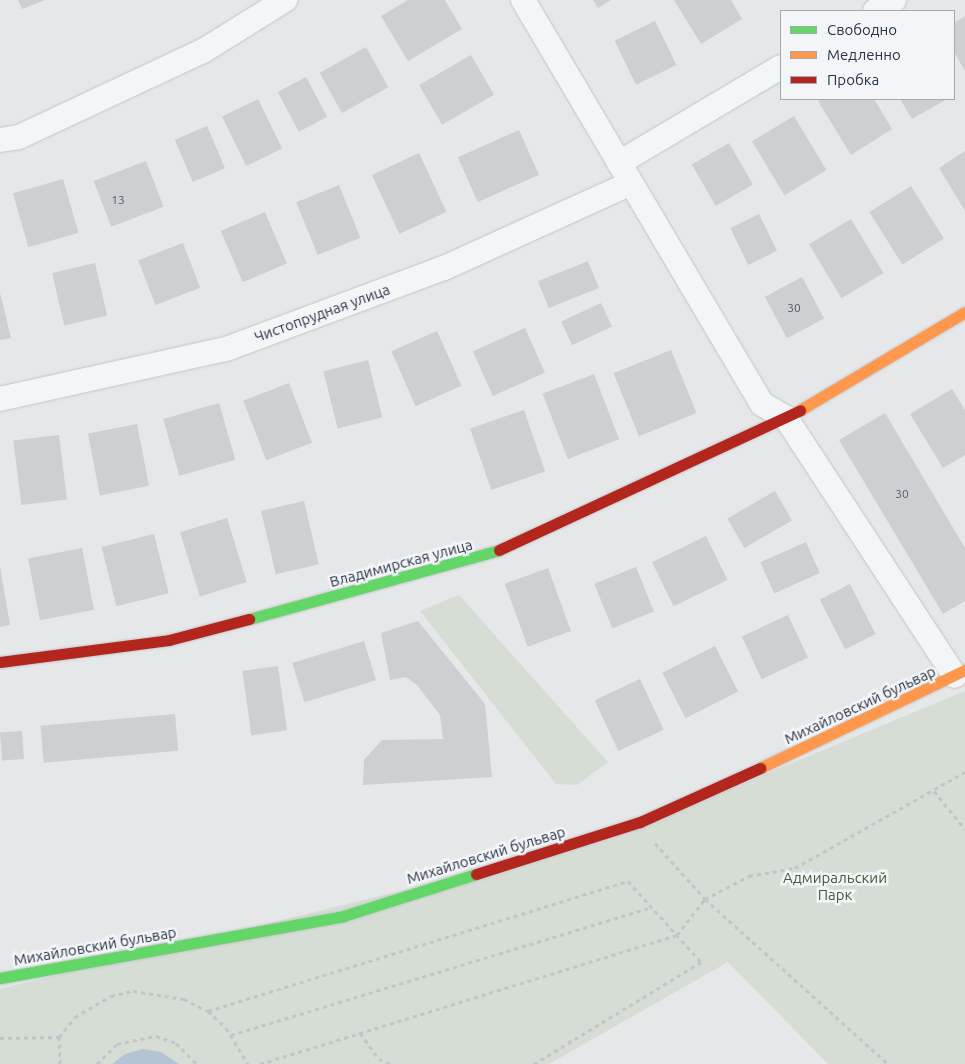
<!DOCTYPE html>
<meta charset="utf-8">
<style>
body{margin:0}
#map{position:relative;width:965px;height:1064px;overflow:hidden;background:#e5e7e9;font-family:Ubuntu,sans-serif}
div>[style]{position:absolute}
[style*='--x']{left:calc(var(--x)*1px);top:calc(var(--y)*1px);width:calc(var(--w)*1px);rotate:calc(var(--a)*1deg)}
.green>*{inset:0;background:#d6ddd5}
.water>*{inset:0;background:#b3c5d4}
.building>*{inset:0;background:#cdcfd2;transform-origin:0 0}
.path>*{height:3px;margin-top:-1.5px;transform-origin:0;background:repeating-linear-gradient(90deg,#c3c5c8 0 4px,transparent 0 8px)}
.roads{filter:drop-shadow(0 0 1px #c3c5c7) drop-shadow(0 0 1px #c3c5c7)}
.street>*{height:24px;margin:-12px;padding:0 12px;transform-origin:12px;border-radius:12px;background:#f4f5f6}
.fast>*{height:11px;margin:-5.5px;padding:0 5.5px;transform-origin:5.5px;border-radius:5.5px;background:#63d668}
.slow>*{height:11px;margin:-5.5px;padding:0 5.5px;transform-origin:5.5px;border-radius:5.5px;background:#ff974d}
.jam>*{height:11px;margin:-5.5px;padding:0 5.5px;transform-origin:5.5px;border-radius:5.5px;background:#b3261e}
span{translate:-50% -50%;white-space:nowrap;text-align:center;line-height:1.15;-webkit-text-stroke:5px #f3f5f8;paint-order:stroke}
.number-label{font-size:12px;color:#545c68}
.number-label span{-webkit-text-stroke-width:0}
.street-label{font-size:15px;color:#2a3544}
.park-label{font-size:15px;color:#415f37}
.legend{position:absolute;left:780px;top:10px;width:175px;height:90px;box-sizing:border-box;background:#f3f5f8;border:1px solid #a3a8b0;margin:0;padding:6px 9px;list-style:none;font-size:15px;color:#2a3544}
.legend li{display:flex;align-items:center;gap:10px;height:25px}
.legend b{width:25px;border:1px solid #a3a8b0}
</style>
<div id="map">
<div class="green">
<div style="clip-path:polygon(459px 595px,608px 762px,577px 785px,556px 784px,420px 611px)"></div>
<div style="clip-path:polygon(965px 691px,965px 1064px,828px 1064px,728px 962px,549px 1064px,0 1064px,0 989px,605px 841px)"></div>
</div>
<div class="water">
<div style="clip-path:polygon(143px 1049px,161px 1052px,179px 1064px,112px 1064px,125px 1054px)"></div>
</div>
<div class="building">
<div style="clip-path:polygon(18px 0,45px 0,22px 9px)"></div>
<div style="clip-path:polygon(408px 0,445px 0,462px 29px,408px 61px,381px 16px)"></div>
<div style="clip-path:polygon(593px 0,611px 0,598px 8px)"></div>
<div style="clip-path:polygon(674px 0,731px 0,742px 19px,701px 44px)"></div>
<div style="clip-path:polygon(965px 16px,965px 71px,954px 52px,954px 23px)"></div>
<div style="left:655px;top:21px;width:49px;height:45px;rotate:64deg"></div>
<div style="left:366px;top:47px;width:46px;height:53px;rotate:61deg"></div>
<div style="left:471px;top:55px;width:46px;height:60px;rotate:60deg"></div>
<div style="left:306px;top:77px;width:45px;height:32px;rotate:62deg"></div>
<div style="left:258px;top:99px;width:55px;height:40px;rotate:64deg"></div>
<div style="clip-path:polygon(821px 99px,874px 99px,892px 129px,851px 155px,818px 101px)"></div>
<div style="clip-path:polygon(900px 99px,947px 99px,912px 119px)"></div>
<div style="left:794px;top:116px;width:63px;height:49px;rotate:59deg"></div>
<div style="left:207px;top:126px;width:46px;height:35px;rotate:67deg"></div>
<div style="left:519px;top:130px;width:49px;height:67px;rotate:66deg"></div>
<div style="left:729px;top:143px;width:48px;height:43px;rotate:60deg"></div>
<div style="clip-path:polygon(965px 151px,965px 211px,939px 168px)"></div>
<div style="left:419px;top:153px;width:65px;height:52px;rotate:65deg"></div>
<div style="left:146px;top:161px;width:49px;height:56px;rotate:69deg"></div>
<div style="left:63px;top:179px;width:56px;height:52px;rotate:74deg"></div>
<div style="left:339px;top:185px;width:57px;height:46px;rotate:68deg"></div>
<div style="left:911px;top:186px;width:62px;height:49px;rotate:58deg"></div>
<div style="left:265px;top:212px;width:56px;height:48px;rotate:67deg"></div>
<div style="left:759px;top:214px;width:41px;height:32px;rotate:64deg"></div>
<div style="left:851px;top:219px;width:63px;height:49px;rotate:59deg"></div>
<div style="left:183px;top:243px;width:48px;height:48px;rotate:69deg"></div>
<div style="left:588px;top:261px;width:29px;height:54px;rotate:68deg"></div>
<div style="left:95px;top:263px;width:54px;height:44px;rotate:77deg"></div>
<div style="left:802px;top:277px;width:47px;height:42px;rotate:62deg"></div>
<div style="clip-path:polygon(0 293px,11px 338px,0 340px)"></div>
<div style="left:601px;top:303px;width:26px;height:44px;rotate:65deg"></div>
<div style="left:525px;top:328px;width:49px;height:57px;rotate:66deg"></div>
<div style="left:437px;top:331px;width:60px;height:50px;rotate:66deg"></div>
<div style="left:671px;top:350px;width:68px;height:62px;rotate:68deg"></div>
<div style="left:368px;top:360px;width:59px;height:46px;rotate:76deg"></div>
<div style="left:594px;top:374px;width:70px;height:55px;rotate:69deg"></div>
<div style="left:289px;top:383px;width:64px;height:49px;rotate:69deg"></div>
<div style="clip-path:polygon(952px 389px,965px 410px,965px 455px,943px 468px,910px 414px)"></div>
<div style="left:219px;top:403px;width:59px;height:58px;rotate:74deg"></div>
<div style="left:524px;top:410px;width:65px;height:57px;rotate:71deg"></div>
<div style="clip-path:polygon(885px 413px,965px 548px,965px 601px,943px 614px,839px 440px)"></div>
<div style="left:137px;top:424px;width:63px;height:50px;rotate:79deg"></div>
<div style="left:59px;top:435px;width:65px;height:46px;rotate:83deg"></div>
<div style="left:775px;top:491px;width:34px;height:55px;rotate:60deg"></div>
<div style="left:304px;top:501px;width:65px;height:44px;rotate:77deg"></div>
<div style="left:227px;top:518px;width:67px;height:49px;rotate:73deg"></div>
<div style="left:154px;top:534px;width:61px;height:54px;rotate:76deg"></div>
<div style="left:706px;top:536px;width:49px;height:60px;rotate:64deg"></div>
<div style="left:806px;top:542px;width:34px;height:50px;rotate:66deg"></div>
<div style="left:82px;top:548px;width:63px;height:55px;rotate:79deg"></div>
<div style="clip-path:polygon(0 567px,10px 625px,0 627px)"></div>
<div style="left:636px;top:567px;width:48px;height:45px;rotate:68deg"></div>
<div style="left:548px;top:568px;width:67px;height:46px;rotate:70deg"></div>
<div style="left:850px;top:584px;width:56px;height:34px;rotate:63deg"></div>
<div style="left:788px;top:615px;width:47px;height:51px;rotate:65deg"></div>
<div style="clip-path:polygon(418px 621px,485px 704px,492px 777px,363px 785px,364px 760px,382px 740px,443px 739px,440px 715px,417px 685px,406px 677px,390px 680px,381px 633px)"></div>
<div style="left:364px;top:641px;width:41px;height:75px;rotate:73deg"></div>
<div style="left:715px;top:646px;width:51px;height:59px;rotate:63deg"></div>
<div style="left:278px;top:666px;width:65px;height:36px;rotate:82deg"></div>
<div style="left:640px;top:679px;width:56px;height:50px;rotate:65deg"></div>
<div style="left:175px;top:714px;width:37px;height:135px;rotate:85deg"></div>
<div style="left:22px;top:731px;width:28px;height:22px;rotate:86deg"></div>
</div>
<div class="path">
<div style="--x:934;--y:791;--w:49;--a:50.8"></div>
<div style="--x:655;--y:843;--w:75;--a:48.2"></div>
<div style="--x:705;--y:899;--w:246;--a:42"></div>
<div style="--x:208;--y:1011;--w:440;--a:-17.2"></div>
<div style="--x:628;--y:881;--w:109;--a:48"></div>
<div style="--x:701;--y:962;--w:196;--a:148.6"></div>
<div style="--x:360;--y:1033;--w:32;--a:54"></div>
<div style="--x:379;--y:1059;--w:12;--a:24"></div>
<div style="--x:231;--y:1035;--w:439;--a:-16.9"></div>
<div style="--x:0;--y:1038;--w:59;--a:-1"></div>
<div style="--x:60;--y:1064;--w:27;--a:-92"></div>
<div style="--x:59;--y:1037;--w:26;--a:-51"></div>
<div style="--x:75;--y:1017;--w:42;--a:-30.3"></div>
<div style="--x:111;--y:996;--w:23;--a:-13"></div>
<div style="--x:133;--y:991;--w:52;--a:8.9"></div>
<div style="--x:184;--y:999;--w:27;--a:27"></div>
<div style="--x:208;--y:1011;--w:25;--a:43"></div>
<div style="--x:226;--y:1028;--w:42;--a:58.6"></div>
<div style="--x:97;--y:1064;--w:28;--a:-45"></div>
<div style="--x:117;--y:1044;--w:40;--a:-12"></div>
<div style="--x:156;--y:1036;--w:21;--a:19"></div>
<div style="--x:176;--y:1043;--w:30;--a:45"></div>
<div style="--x:260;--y:1064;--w:436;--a:-17.2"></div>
<div style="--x:677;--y:935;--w:46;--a:-52.1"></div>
<div style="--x:705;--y:899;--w:50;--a:-27.6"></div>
<div style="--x:749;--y:876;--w:47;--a:-9.9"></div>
<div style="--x:795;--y:868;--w:195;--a:-29.5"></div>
</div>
<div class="roads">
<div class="street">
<div style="--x:523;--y:0;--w:469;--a:59.4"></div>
<div style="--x:762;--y:404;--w:28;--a:30"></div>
<div style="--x:786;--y:418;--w:308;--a:56.8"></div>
<div style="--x:875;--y:11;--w:22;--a:-30"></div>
<div style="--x:0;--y:140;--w:19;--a:-9"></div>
<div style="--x:19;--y:137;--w:203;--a:-25.1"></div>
<div style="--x:203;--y:51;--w:97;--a:-31.9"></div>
<div style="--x:619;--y:163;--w:188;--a:-30.7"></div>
<div style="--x:0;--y:399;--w:231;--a:-12.5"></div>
<div style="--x:226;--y:349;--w:233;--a:-20.4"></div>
<div style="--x:444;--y:268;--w:203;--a:-24.4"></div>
</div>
<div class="fast">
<div style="--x:249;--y:619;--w:259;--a:-15.4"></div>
<div style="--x:0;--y:978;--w:349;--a:-10.2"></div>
<div style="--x:343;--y:916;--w:139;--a:-17.5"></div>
</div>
<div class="slow">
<div style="--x:800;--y:410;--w:192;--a:-30.7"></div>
<div style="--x:760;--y:768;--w:227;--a:-25.6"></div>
</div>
<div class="jam">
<div style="--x:499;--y:550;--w:332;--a:-24.9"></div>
<div style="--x:0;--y:662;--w:170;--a:-7.4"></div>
<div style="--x:169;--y:640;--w:83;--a:-14.7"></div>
<div style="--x:476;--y:874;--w:172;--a:-17.6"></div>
<div style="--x:640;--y:822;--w:132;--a:-24.2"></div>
</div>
</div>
<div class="number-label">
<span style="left:118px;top:200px">13</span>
<span style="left:794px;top:308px">30</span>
<span style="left:902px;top:494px">30</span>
</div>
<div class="street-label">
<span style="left:322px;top:313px;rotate:-20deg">Чистопрудная улица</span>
<span style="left:401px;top:563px;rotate:-15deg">Владимирская улица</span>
<span style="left:860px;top:705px;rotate:-25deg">Михайловский бульвар</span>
<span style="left:486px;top:855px;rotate:-17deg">Михайловский бульвар</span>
<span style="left:95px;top:946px;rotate:-10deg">Михайловский бульвар</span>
</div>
<div class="park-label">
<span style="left:835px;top:886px">Адмиральский<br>Парк</span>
</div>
<ul class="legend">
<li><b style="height:6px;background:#63d668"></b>Свободно</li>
<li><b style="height:6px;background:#ff974d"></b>Медленно</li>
<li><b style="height:6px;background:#b3261e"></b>Пробка</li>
</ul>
</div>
